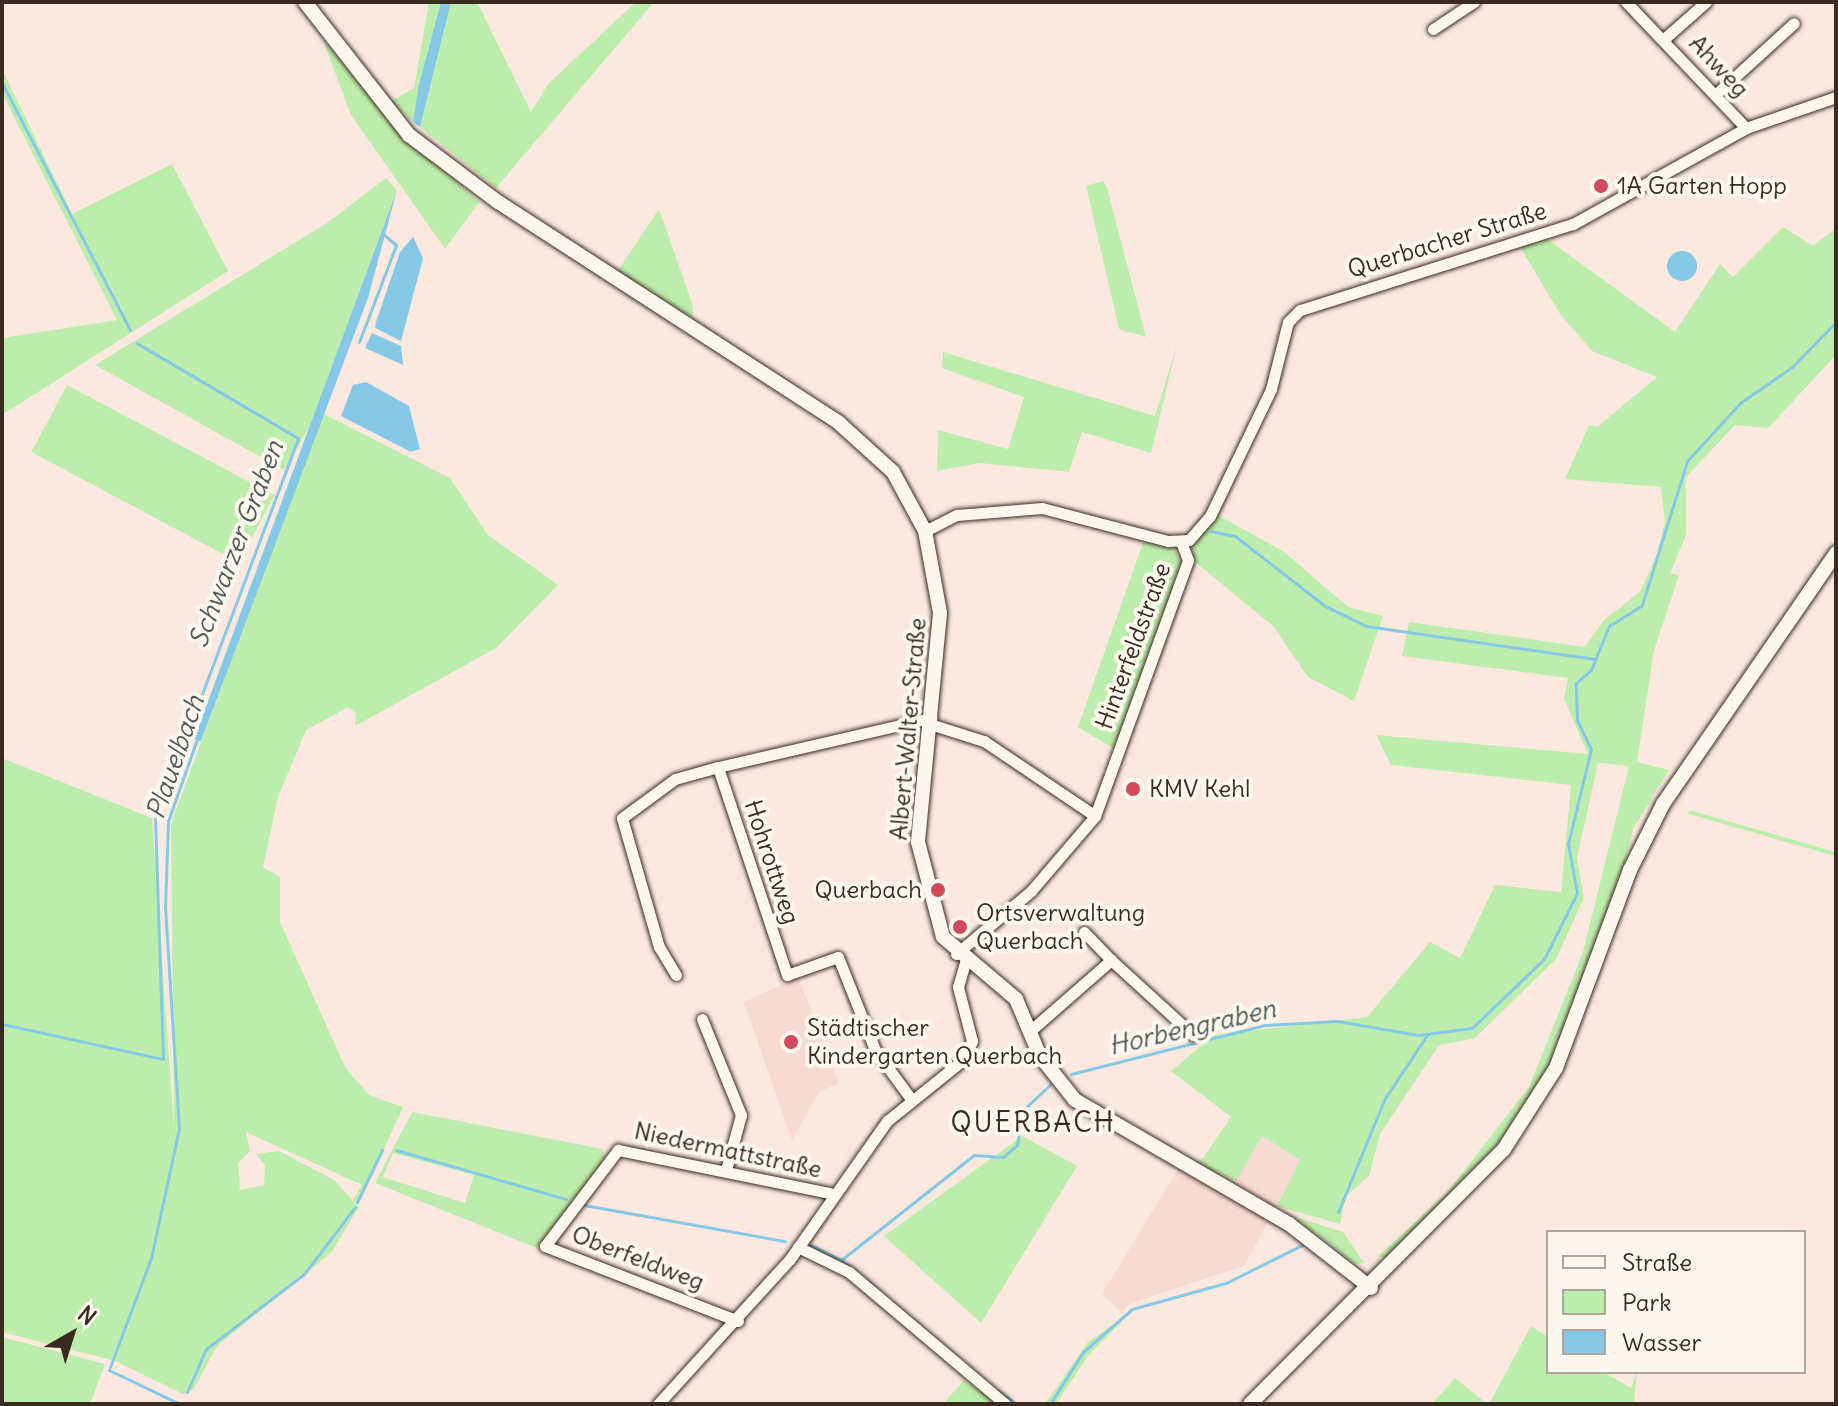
<!DOCTYPE html>
<meta charset="utf-8">
<style>
body{margin:0}
#map{position:relative;width:1838px;height:1406px;overflow:hidden;background:#fbe9df;font-family:Delius,sans-serif}
div>[style]{position:absolute}
[style*='--x']{left:calc(var(--x)*1px);top:calc(var(--y)*1px);width:calc(var(--w)*1px);rotate:calc(var(--a)*1deg)}
.built>*{inset:0;background:#f7dbd2}
.green>*{inset:0;background:#bdedac;transform-origin:0 0}
.water>*{inset:0;background:#85c9e6}
.round{border-radius:50%}
.stream>*{height:3px;margin:-1.5px;padding:0 1.5px;transform-origin:1.5px;border-radius:1.5px;background:#85c9e6}
.roads{filter:drop-shadow(0 0 2px #3b2a1e) drop-shadow(0 0 2px #3b2a1e)}
.street>*{height:11px;margin:-5.5px;padding:0 5.5px;transform-origin:5.5px;border-radius:5.5px;background:#fbf7ec}
.secondary>*{height:14px;margin:-7px;padding:0 7px;transform-origin:7px;border-radius:7px;background:#fbf7ec}
.dots>*{width:22px;height:22px;translate:-50% -50%;box-sizing:border-box;border:4px solid #fbf7ec;border-radius:50%}
span{translate:-50% -50%;white-space:nowrap;text-align:center;line-height:1.15;-webkit-text-stroke:8px #fbf7ec;paint-order:stroke}
.street-label{font-size:24px;color:#3b2a1e}
.poi-label{font-size:24px;color:#3b2a1e}
.left{translate:0 -50%;text-align:left}
.right{translate:-100% -50%;text-align:right}
.water-label{font-size:26px;color:#515a5a;font-style:italic}
.quarter-label{font-size:28px;color:#3b2a1e;letter-spacing:2px}
.frame{position:absolute;inset:0;border:4px solid #3b2a1e;pointer-events:none}
.legend{position:absolute;left:1546px;top:1230px;width:260px;height:144px;box-sizing:border-box;background:#fbf7ec;border:2px solid #aea59a;margin:0;padding:10px 14px;list-style:none;font-size:24px;color:#3b2a1e}
.legend li{display:flex;align-items:center;gap:16px;height:40px}
.legend b{width:40px;border:2px solid #aea59a}
.north{position:absolute;left:32px;top:1294px;width:80px;height:80px;-webkit-text-stroke:6px #fbf7ec;paint-order:stroke;rotate:39deg;font-size:22px;font-weight:700;line-height:32px;text-align:center;color:#3b2a1e}
.north::after{content:'';display:block;margin:auto;width:28px;height:36px;background:#3b2a1e;clip-path:polygon(50% 0,100% 100%,50% 72%,0 100%)}
</style>
<div id="map">
<div class="built">
<div style="clip-path:polygon(798px 977px,839px 1083px,819px 1092px,792px 1140px,744px 1002px)"></div>
<div style="clip-path:polygon(1262px 1136px,1301px 1160px,1244px 1266px,1131px 1303px,1122px 1313px,1102px 1294px,1178px 1169px)"></div>
</div>
<div class="green">
<div style="clip-path:polygon(429px 2px,441px 2px,413px 122px,392px 101px,414px 88px)"></div>
<div style="clip-path:polygon(451px 2px,477px 2px,531px 112px,548px 84px,636px 2px,654px 2px,496px 188px,420px 127px)"></div>
<div style="clip-path:polygon(323px 40px,395px 126px,479px 202px,445px 249px,351px 115px)"></div>
<div style="clip-path:polygon(2px 69px,72px 214px,172px 164px,228px 271px,2px 415px,2px 338px,117px 320px,2px 93px)"></div>
<div style="clip-path:polygon(386px 178px,397px 190px,310px 426px,284px 470px,95px 365px,327px 223px)"></div>
<div style="clip-path:polygon(1103px 181px,1107px 188px,1146px 337px,1119px 329px,1086px 186px)"></div>
<div style="clip-path:polygon(659px 209px,693px 306px,693px 322px,617px 272px)"></div>
<div style="clip-path:polygon(1783px 227px,1813px 246px,1836px 228px,1836px 355px,1768px 428px,1735px 425px,1686px 477px,1686px 535px,1670px 573px,1679px 575px,1654px 650px,1637px 762px,1669px 770px,1633px 829px,1620px 884px,1545px 1077px,1496px 1149px,1389px 1257px,1377px 1257px,1446px 1194px,1529px 1087px,1583px 952px,1629px 766px,1598px 763px,1577px 858px,1584px 898px,1556px 959px,1475px 1038px,1439px 1045px,1380px 1134px,1369px 1176px,1346px 1196px,1340px 1224px,1277px 1206px,1300px 1160px,1262px 1136px,1236px 1181px,1198px 1165px,1231px 1117px,1171px 1071px,1214px 1035px,1367px 1017px,1430px 942px,1460px 958px,1495px 885px,1561px 892px,1571px 785px,1391px 765px,1376px 735px,1588px 754px,1564px 699px,1568px 678px,1402px 656px,1409px 622px,1585px 647px,1604px 620px,1641px 591px,1656px 556px,1665px 522px,1661px 487px,1565px 479px,1589px 425px,1597px 427px,1657px 377px,1592px 351px,1560px 314px,1520px 247px,1547px 239px,1675px 332px,1720px 264px,1733px 277px)"></div>
<div style="clip-path:polygon(1177px 345px,1151px 453px,1082px 432px,1069px 472px,980px 463px,937px 471px,938px 430px,1008px 449px,1024px 397px,942px 368px,943px 352px,1155px 416px)"></div>
<div style="left:67px;top:385px;width:235px;height:76px;rotate:28deg"></div>
<div style="clip-path:polygon(322px 413px,450px 478px,488px 535px,558px 585px,496px 648px,355px 726px,356px 713px,348px 707px,306px 730px,278px 797px,263px 867px,280px 877px,280px 922px,345px 1067px,369px 1095px,403px 1107px,359px 1204px,353px 1200px,362px 1185px,246px 1132px,250px 1151px,238px 1163px,240px 1190px,264px 1185px,265px 1166px,256px 1154px,279px 1151px,334px 1180px,359px 1207px,331px 1253px,217px 1346px,193px 1390px,183px 1394px,115px 1361px,2px 1332px,2px 758px,152px 818px,174px 1128px,171px 824px)"></div>
<div style="clip-path:polygon(1216px 514px,1284px 552px,1348px 607px,1383px 616px,1354px 701px,1308px 677px,1273px 626px,1194px 561px,1192px 544px)"></div>
<div style="clip-path:polygon(1145px 537px,1172px 545px,1182px 564px,1116px 750px,1078px 727px)"></div>
<div style="left:1689px;top:810px;width:153px;height:4px;rotate:16deg"></div>
<div style="clip-path:polygon(evenodd,412px 1112px,603px 1149px,605px 1157px,539px 1249px,375px 1183px,412px 1112px,393px 1153px,474px 1175px,465px 1203px,383px 1177px,393px 1153px)"></div>
<div style="clip-path:polygon(1022px 1136px,1077px 1166px,981px 1323px,884px 1236px)"></div>
<div style="clip-path:polygon(1293px 1216px,1343px 1232px,1364px 1263px,1384px 1261px,1355px 1264px)"></div>
<div style="clip-path:polygon(1135px 1309px,1090px 1353px,1056px 1404px,1045px 1404px,1088px 1342px)"></div>
<div style="clip-path:polygon(1531px 1326px,1548px 1337px,1548px 1372px,1603px 1372px,1631px 1388px,1637px 1372px,1634px 1404px,1489px 1404px)"></div>
<div style="clip-path:polygon(2px 1337px,105px 1364px,90px 1404px,2px 1404px)"></div>
<div style="clip-path:polygon(1455px 1378px,1487px 1404px,1432px 1404px)"></div>
<div style="clip-path:polygon(964px 1380px,998px 1404px,943px 1404px)"></div>
</div>
<div class="water">
<div style="clip-path:polygon(441px 2px,451px 2px,420px 127px,413px 122px,419px 85px)"></div>
<div style="clip-path:polygon(397px 190px,368px 298px,201px 741px,194px 739px)"></div>
<div style="clip-path:polygon(413px 237px,423px 258px,401px 341px,375px 328px,376px 322px,400px 252px)"></div>
<div class="round" style="left:1667px;top:251px;width:30px;height:30px"></div>
<div style="clip-path:polygon(372px 333px,401px 346px,403px 365px,365px 348px)"></div>
<div style="clip-path:polygon(366px 382px,409px 406px,420px 449px,411px 452px,341px 416px,353px 385px)"></div>
</div>
<div class="stream">
<div style="--x:2;--y:83;--w:278;--a:62.6"></div>
<div style="--x:359;--y:342;--w:104;--a:-69.1"></div>
<div style="--x:396;--y:245;--w:16;--a:-140"></div>
<div style="--x:1211;--y:531;--w:25;--a:12"></div>
<div style="--x:1235;--y:536;--w:114;--a:37.9"></div>
<div style="--x:1325;--y:606;--w:46;--a:26"></div>
<div style="--x:1366;--y:626;--w:230;--a:8.2"></div>
<div style="--x:2;--y:1024;--w:165;--a:12.3"></div>
<div style="--x:163;--y:1059;--w:240;--a:-91.9"></div>
<div style="--x:155;--y:819;--w:407;--a:-69.4"></div>
<div style="--x:298;--y:438;--w:187;--a:-149.5"></div>
<div style="--x:1071;--y:1074;--w:200;--a:-14.2"></div>
<div style="--x:1265;--y:1025;--w:72;--a:-3.2"></div>
<div style="--x:1337;--y:1021;--w:82;--a:9.8"></div>
<div style="--x:1418;--y:1035;--w:54;--a:-7.4"></div>
<div style="--x:1472;--y:1028;--w:100;--a:-43.8"></div>
<div style="--x:1544;--y:959;--w:74;--a:-63.4"></div>
<div style="--x:1577;--y:893;--w:50;--a:-100.4"></div>
<div style="--x:1568;--y:844;--w:98;--a:-76.4"></div>
<div style="--x:1591;--y:749;--w:32;--a:-116"></div>
<div style="--x:1577;--y:720;--w:37;--a:-92"></div>
<div style="--x:1576;--y:683;--w:20;--a:-41"></div>
<div style="--x:1591;--y:670;--w:48;--a:-67.8"></div>
<div style="--x:1609;--y:626;--w:39;--a:-32"></div>
<div style="--x:1642;--y:605;--w:151;--a:-72.6"></div>
<div style="--x:1687;--y:461;--w:79;--a:-47.6"></div>
<div style="--x:1740;--y:403;--w:63;--a:-34.7"></div>
<div style="--x:1792;--y:367;--w:63;--a:-45.6"></div>
<div style="--x:396;--y:1150;--w:177;--a:16.1"></div>
<div style="--x:357;--y:1202;--w:58;--a:-64.3"></div>
<div style="--x:584;--y:1205;--w:204;--a:10.2"></div>
<div style="--x:1338;--y:1212;--w:123;--a:-67.6"></div>
<div style="--x:1385;--y:1098;--w:76;--a:-56.3"></div>
<div style="--x:811;--y:1245;--w:34;--a:27"></div>
<div style="--x:841;--y:1260;--w:169;--a:-38.3"></div>
<div style="--x:974;--y:1155;--w:29;--a:4"></div>
<div style="--x:1003;--y:1157;--w:18;--a:-41"></div>
<div style="--x:1017;--y:1145;--w:36;--a:-80"></div>
<div style="--x:1023;--y:1110;--w:37;--a:-43"></div>
<div style="--x:841;--y:1260;--w:43;--a:38.5"></div>
<div style="--x:110;--y:1367;--w:116;--a:-69.4"></div>
<div style="--x:151;--y:1258;--w:132;--a:-77.8"></div>
<div style="--x:179;--y:1129;--w:221;--a:-93.6"></div>
<div style="--x:165;--y:908;--w:87;--a:-88"></div>
<div style="--x:168;--y:821;--w:87;--a:-70.5"></div>
<div style="--x:109;--y:1370;--w:79;--a:25.6"></div>
<div style="--x:995;--y:1389;--w:27;--a:34"></div>
<div style="--x:187;--y:1392;--w:47;--a:-66.2"></div>
<div style="--x:206;--y:1349;--w:123;--a:-37.4"></div>
<div style="--x:304;--y:1274;--w:84;--a:-52.7"></div>
<div style="--x:1050;--y:1404;--w:62;--a:-57.6"></div>
<div style="--x:1083;--y:1352;--w:65;--a:-41.3"></div>
<div style="--x:1132;--y:1309;--w:98;--a:-15.5"></div>
<div style="--x:1226;--y:1283;--w:87;--a:-26.6"></div>
</div>
<div class="roads">
<div class="street">
<div style="--x:1626;--y:2;--w:174;--a:46.4"></div>
<div style="--x:1433;--y:29;--w:49;--a:-33.4"></div>
<div style="--x:1664;--y:39;--w:56;--a:-41.4"></div>
<div style="--x:1716;--y:94;--w:105;--a:-42.3"></div>
<div style="--x:925;--y:531;--w:36;--a:-27"></div>
<div style="--x:957;--y:515;--w:85;--a:-4.7"></div>
<div style="--x:1042;--y:508;--w:130;--a:14.7"></div>
<div style="--x:1168;--y:541;--w:21;--a:-3"></div>
<div style="--x:1189;--y:540;--w:32;--a:-49"></div>
<div style="--x:1210;--y:516;--w:141;--a:-64.3"></div>
<div style="--x:1271;--y:389;--w:69;--a:-75.8"></div>
<div style="--x:1288;--y:322;--w:17;--a:-45"></div>
<div style="--x:1300;--y:310;--w:286;--a:-17.5"></div>
<div style="--x:1573;--y:224;--w:198;--a:-29"></div>
<div style="--x:1746;--y:128;--w:95;--a:-19"></div>
<div style="--x:930;--y:724;--w:57;--a:17.5"></div>
<div style="--x:984;--y:741;--w:134;--a:34"></div>
<div style="--x:1084;--y:932;--w:39;--a:46"></div>
<div style="--x:956;--y:954;--w:98;--a:-40"></div>
<div style="--x:1031;--y:891;--w:99;--a:-49.5"></div>
<div style="--x:1095;--y:816;--w:272;--a:-70"></div>
<div style="--x:1188;--y:560;--w:19;--a:-111"></div>
<div style="--x:676;--y:975;--w:33;--a:-121"></div>
<div style="--x:659;--y:947;--w:134;--a:-106"></div>
<div style="--x:622;--y:818;--w:66;--a:-36.3"></div>
<div style="--x:675;--y:779;--w:45;--a:-15.6"></div>
<div style="--x:702;--y:1019;--w:104;--a:67.9"></div>
<div style="--x:741;--y:1115;--w:57;--a:105.3"></div>
<div style="--x:1030;--y:1031;--w:108;--a:-41.2"></div>
<div style="--x:1111;--y:960;--w:111;--a:42.4"></div>
<div style="--x:911;--y:1099;--w:61;--a:-126.3"></div>
<div style="--x:875;--y:1050;--w:100;--a:-111.7"></div>
<div style="--x:838;--y:957;--w:54;--a:160.6"></div>
<div style="--x:787;--y:975;--w:219;--a:-108.4"></div>
<div style="--x:718;--y:767;--w:219;--a:-13"></div>
<div style="--x:798;--y:1247;--w:57;--a:26.1"></div>
<div style="--x:849;--y:1272;--w:204;--a:40.2"></div>
<div style="--x:738;--y:1321;--w:207;--a:-158.8"></div>
<div style="--x:545;--y:1246;--w:121;--a:-52.8"></div>
<div style="--x:618;--y:1150;--w:216;--a:11.5"></div>
<div style="--x:658;--y:1404;--w:196;--a:-47.7"></div>
<div style="--x:790;--y:1259;--w:169;--a:-54.9"></div>
<div style="--x:887;--y:1121;--w:99;--a:-38.8"></div>
<div style="--x:964;--y:1059;--w:20;--a:-66"></div>
<div style="--x:972;--y:1041;--w:56;--a:-104.5"></div>
<div style="--x:958;--y:987;--w:26;--a:-74"></div>
</div>
<div class="secondary">
<div style="--x:305;--y:2;--w:169;--a:52"></div>
<div style="--x:409;--y:135;--w:111;--a:37"></div>
<div style="--x:498;--y:202;--w:406;--a:32.9"></div>
<div style="--x:839;--y:423;--w:73;--a:42.2"></div>
<div style="--x:893;--y:472;--w:67;--a:61.5"></div>
<div style="--x:925;--y:531;--w:83;--a:79.6"></div>
<div style="--x:940;--y:613;--w:230;--a:95.5"></div>
<div style="--x:918;--y:842;--w:98;--a:75.3"></div>
<div style="--x:943;--y:937;--w:96;--a:40.3"></div>
<div style="--x:1016;--y:999;--w:62;--a:67.2"></div>
<div style="--x:1040;--y:1056;--w:56;--a:51.5"></div>
<div style="--x:1075;--y:1100;--w:247;--a:30.1"></div>
<div style="--x:1289;--y:1224;--w:104;--a:38"></div>
<div style="--x:1250;--y:1404;--w:360;--a:-45.1"></div>
<div style="--x:1504;--y:1149;--w:96;--a:-57.3"></div>
<div style="--x:1556;--y:1068;--w:211;--a:-69.5"></div>
<div style="--x:1630;--y:870;--w:74;--a:-63.4"></div>
<div style="--x:1663;--y:804;--w:305;--a:-55.4"></div>
</div>
</div>
<div class="dots">
<div style="left:1601px;top:186px;background:#d1495b"></div>
<div style="left:1133px;top:789px;background:#d1495b"></div>
<div style="left:938px;top:890px;background:#d1495b"></div>
<div style="left:960px;top:927px;background:#d1495b"></div>
<div style="left:791px;top:1042px;background:#d1495b"></div>
</div>
<div class="street-label">
<span style="left:1719px;top:66px;rotate:47deg">Ahweg</span>
<span style="left:1447px;top:240px;rotate:-17deg">Querbacher Straße</span>
<span style="left:1133px;top:646px;rotate:-70deg">Hinterfeldstraße</span>
<span style="left:908px;top:729px;rotate:-85deg">Albert-Walter-Straße</span>
<span style="left:772px;top:862px;rotate:72deg">Hohrottweg</span>
<span style="left:728px;top:1150px;rotate:12deg">Niedermattstraße</span>
<span style="left:638px;top:1258px;rotate:21deg">Oberfeldweg</span>
</div>
<div class="poi-label">
<span class="left" style="left:1617px;top:186px">1A Garten Hopp</span>
<span class="left" style="left:1149px;top:789px">KMV Kehl</span>
<span class="right" style="left:922px;top:890px">Querbach</span>
<span class="left" style="left:976px;top:927px">Ortsverwaltung<br>Querbach</span>
<span class="left" style="left:807px;top:1042px">Städtischer<br>Kindergarten Querbach</span>
</div>
<div class="water-label">
<span style="left:236px;top:544px;rotate:-69deg">Schwarzer Graben</span>
<span style="left:175px;top:757px;rotate:-71deg">Plauelbach</span>
<span style="left:1192px;top:1027px;rotate:-13deg">Horbengraben</span>
</div>
<div class="quarter-label">
<span style="left:1033px;top:1122px">QUERBACH</span>
</div>
<div class="frame"></div>
<ul class="legend">
<li><b style="height:10px;background:#fbf7ec"></b>Straße</li>
<li><b style="height:22px;background:#bdedac"></b>Park</li>
<li><b style="height:22px;background:#85c9e6"></b>Wasser</li>
</ul>
<div class="north">N</div>
</div>
